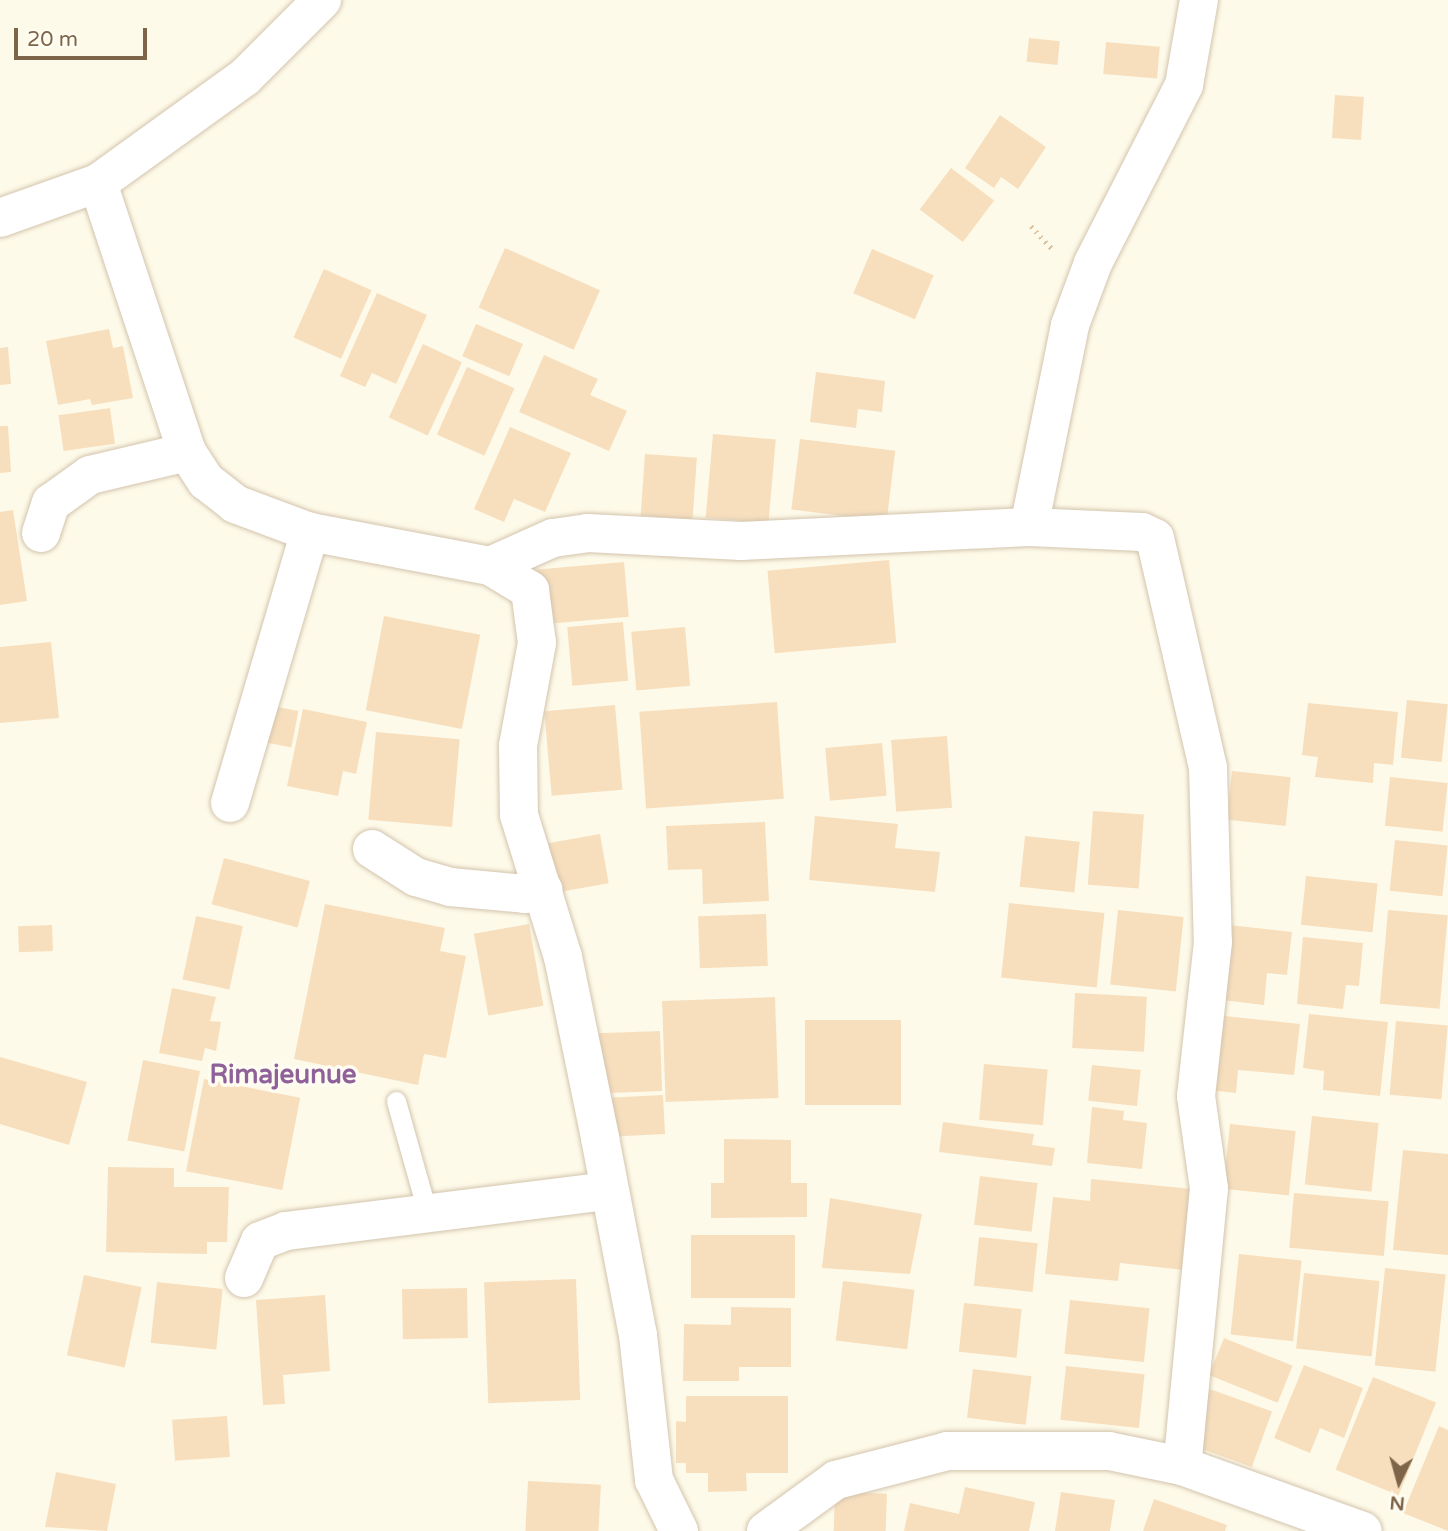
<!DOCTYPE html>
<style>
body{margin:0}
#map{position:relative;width:1448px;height:1531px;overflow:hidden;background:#fefae9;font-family:"Varela Round",sans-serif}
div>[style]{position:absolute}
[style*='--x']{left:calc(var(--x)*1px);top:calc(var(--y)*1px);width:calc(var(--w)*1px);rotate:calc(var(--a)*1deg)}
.building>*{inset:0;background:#f7dfbe;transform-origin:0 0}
.path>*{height:4.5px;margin-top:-2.25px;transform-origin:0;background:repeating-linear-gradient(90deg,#ddc2a0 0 2px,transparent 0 7px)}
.roads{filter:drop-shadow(0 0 2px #d3c4ad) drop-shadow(0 0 2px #d3c4ad)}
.service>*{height:19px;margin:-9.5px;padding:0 9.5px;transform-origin:9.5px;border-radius:9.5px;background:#fff}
.minor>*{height:38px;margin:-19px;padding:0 19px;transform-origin:19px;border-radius:19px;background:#fff}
.tertiary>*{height:38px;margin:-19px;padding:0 19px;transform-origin:19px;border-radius:19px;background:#fff}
span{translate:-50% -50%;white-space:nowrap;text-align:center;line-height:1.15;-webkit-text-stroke:7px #fffcf2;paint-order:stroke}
.quarter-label{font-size:26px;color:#8f6199;font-weight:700}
.north{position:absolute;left:1364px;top:1447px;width:70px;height:70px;-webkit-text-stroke:5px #fffcf2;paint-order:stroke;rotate:185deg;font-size:19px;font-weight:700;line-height:28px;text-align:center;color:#7d6549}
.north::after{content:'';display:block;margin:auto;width:24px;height:32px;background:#7d6549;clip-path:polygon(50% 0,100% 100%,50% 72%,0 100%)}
.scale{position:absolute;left:14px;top:28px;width:133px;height:32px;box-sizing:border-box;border:4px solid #7d6549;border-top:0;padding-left:9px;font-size:21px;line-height:24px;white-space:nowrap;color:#7d6549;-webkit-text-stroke:5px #fffcf2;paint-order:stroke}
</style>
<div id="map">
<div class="building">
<div style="left:1029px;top:38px;width:31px;height:24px;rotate:6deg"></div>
<div style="left:1106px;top:42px;width:54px;height:32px;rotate:5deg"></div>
<div style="left:1335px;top:95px;width:29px;height:43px;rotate:4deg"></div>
<div style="clip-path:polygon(1000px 115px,1046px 147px,1018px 189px,1001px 177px,994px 188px,965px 168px)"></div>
<div style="left:951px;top:168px;width:54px;height:52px;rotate:37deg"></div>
<div style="left:505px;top:248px;width:104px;height:65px;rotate:24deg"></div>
<div style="left:872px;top:249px;width:67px;height:48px;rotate:23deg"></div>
<div style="left:324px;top:269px;width:52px;height:75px;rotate:24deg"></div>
<div style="clip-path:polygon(377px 293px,427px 315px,396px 384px,372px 373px,365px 387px,340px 376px)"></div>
<div style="left:476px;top:324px;width:51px;height:35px;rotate:23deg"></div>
<div style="clip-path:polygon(109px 329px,113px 348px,123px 346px,133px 398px,92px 405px,90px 399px,58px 405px,46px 341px)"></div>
<div style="left:423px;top:344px;width:43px;height:81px;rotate:25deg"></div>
<div style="clip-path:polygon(8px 347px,11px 384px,0 385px,0 348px)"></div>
<div style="clip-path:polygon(544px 355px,598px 379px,590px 395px,627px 411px,609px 451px,519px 412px)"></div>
<div style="left:467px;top:367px;width:52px;height:74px;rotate:24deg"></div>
<div style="clip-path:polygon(816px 372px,885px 381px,882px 412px,858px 409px,856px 428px,810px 422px)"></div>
<div style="left:110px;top:408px;width:36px;height:52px;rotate:82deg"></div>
<div style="clip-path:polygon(0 426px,8px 426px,11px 472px,0 473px)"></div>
<div style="clip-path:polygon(510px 427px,571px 453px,545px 512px,514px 499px,504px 522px,474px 509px)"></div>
<div style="left:713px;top:434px;width:63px;height:84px;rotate:5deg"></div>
<div style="left:800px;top:439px;width:96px;height:71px;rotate:7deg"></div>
<div style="left:645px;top:454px;width:52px;height:62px;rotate:4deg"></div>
<div style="clip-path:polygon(13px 510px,27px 601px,0 605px,0 512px)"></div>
<div style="left:889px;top:560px;width:83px;height:122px;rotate:85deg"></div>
<div style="left:624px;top:562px;width:55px;height:87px;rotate:85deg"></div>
<div style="left:384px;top:616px;width:98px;height:96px;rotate:11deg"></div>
<div style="left:623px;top:622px;width:59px;height:56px;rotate:85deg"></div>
<div style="left:685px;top:627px;width:59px;height:54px;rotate:85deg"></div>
<div style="clip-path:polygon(51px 642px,59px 718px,0 723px,0 647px)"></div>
<div style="left:1407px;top:700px;width:41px;height:58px;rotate:6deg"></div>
<div style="left:777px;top:702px;width:97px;height:138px;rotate:86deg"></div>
<div style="clip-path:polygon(1308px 703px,1398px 712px,1393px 765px,1374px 763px,1373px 783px,1315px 777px,1318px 757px,1302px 755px)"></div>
<div style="left:267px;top:705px;width:32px;height:37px;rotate:11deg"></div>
<div style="left:615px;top:705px;width:85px;height:71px;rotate:85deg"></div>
<div style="clip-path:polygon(303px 709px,367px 722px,356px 774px,343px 771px,338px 796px,287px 786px)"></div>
<div style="left:376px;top:732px;width:84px;height:88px;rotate:5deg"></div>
<div style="left:947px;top:736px;width:72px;height:56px;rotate:86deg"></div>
<div style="left:882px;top:743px;width:53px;height:57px;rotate:85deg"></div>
<div style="left:1232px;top:771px;width:59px;height:49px;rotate:6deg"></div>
<div style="left:1390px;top:777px;width:58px;height:49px;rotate:6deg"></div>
<div style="left:1093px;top:811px;width:51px;height:74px;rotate:4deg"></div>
<div style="clip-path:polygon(815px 816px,898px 824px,895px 848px,940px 852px,935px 892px,809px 880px)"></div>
<div style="clip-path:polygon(765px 822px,769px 901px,703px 904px,702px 869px,668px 870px,666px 826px)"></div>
<div style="left:600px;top:834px;width:50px;height:53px;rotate:80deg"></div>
<div style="left:1025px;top:836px;width:55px;height:51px;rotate:6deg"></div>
<div style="left:1395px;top:840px;width:53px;height:51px;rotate:6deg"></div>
<div style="left:224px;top:858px;width:89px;height:48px;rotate:15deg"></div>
<div style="left:1306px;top:876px;width:72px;height:49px;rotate:6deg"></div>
<div style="left:1009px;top:903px;width:96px;height:75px;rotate:6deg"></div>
<div style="clip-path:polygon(325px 904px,445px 928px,440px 951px,466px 956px,446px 1058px,424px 1054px,418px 1085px,294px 1059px)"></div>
<div style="left:1118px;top:910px;width:66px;height:75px;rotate:6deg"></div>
<div style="left:1388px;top:910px;width:60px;height:94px;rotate:5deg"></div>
<div style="left:766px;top:914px;width:52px;height:68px;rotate:88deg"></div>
<div style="left:196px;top:916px;width:48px;height:65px;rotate:12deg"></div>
<div style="left:529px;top:924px;width:83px;height:56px;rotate:80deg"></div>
<div style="left:52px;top:925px;width:26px;height:34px;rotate:88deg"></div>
<div style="clip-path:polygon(1229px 925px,1292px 932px,1287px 975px,1267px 973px,1264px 1005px,1222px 1000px)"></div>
<div style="clip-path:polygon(1303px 937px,1363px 943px,1359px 986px,1346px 985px,1343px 1009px,1297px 1004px)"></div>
<div style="clip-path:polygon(172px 988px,216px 997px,210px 1021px,221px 1022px,216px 1051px,205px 1048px,202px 1061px,159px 1053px)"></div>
<div style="left:1075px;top:993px;width:72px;height:55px;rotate:3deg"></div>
<div style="left:775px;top:997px;width:101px;height:113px;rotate:88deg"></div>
<div style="clip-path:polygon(1309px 1014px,1388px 1022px,1380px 1096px,1323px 1090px,1324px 1071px,1303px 1068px)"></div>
<div style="clip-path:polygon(1215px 1015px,1300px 1024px,1294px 1075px,1238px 1070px,1236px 1093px,1208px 1090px)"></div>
<div style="left:901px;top:1020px;width:85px;height:96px;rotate:90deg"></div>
<div style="left:1396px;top:1021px;width:52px;height:74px;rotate:5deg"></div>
<div style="left:660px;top:1031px;width:60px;height:62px;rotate:88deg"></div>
<div style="clip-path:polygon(0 1057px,87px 1082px,69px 1145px,0 1124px)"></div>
<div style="left:143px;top:1060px;width:58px;height:82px;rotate:11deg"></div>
<div style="left:984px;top:1064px;width:64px;height:56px;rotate:5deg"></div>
<div style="left:1092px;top:1065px;width:49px;height:36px;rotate:6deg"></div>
<div style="left:204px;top:1079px;width:98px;height:94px;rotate:11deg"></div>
<div style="left:663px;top:1095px;width:39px;height:54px;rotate:87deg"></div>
<div style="clip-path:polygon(1092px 1107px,1124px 1111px,1123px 1120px,1147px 1123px,1142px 1169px,1087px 1163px)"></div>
<div style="left:1312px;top:1116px;width:67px;height:69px;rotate:6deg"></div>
<div style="clip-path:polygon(943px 1122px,1034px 1134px,1032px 1145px,1055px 1148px,1052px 1166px,939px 1152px)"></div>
<div style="left:1230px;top:1124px;width:66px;height:65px;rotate:6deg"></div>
<div style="clip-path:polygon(724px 1139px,791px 1140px,791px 1183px,807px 1183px,807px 1217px,711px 1218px,711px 1183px,724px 1183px)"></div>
<div style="clip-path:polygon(1403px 1150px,1448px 1154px,1448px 1255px,1393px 1250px)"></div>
<div style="clip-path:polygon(108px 1167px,174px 1168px,174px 1187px,229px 1187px,227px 1242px,207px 1242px,207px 1254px,106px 1252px)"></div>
<div style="left:980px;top:1176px;width:58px;height:49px;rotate:7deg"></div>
<div style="clip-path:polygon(1091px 1179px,1192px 1189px,1184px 1270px,1120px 1263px,1118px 1281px,1045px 1274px,1053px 1197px,1090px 1201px)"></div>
<div style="left:1294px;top:1193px;width:95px;height:55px;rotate:5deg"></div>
<div style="clip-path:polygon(830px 1198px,922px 1214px,910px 1274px,822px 1268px)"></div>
<div style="left:691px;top:1235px;width:104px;height:63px"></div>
<div style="left:979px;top:1237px;width:59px;height:49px;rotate:6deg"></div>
<div style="left:1239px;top:1254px;width:63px;height:81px;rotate:6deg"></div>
<div style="left:1385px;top:1268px;width:61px;height:98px;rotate:6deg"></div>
<div style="left:1304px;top:1273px;width:76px;height:76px;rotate:6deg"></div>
<div style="left:84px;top:1275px;width:59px;height:82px;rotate:12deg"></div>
<div style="left:576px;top:1279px;width:121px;height:92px;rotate:88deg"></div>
<div style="left:843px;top:1281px;width:72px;height:60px;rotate:7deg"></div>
<div style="left:157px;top:1282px;width:66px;height:61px;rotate:6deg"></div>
<div style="left:467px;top:1288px;width:50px;height:65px;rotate:89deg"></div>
<div style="clip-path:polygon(325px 1295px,330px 1371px,283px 1375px,285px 1404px,263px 1405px,256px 1300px)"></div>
<div style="left:1070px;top:1300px;width:80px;height:54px;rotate:6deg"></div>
<div style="left:964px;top:1303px;width:58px;height:49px;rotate:6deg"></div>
<div style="clip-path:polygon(731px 1307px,791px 1308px,791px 1367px,739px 1367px,739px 1381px,683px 1381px,684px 1324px,731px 1325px)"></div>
<div style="left:1224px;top:1338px;width:74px;height:40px;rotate:22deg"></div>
<div style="clip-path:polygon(1304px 1365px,1363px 1388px,1344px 1438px,1320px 1428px,1310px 1453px,1274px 1438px)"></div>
<div style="left:1066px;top:1366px;width:79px;height:54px;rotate:6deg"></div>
<div style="left:973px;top:1369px;width:59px;height:49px;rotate:7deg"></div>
<div style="left:1373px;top:1377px;width:68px;height:100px;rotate:22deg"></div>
<div style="left:1210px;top:1389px;width:66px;height:59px;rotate:20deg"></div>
<div style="clip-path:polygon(686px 1396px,788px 1396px,788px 1473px,746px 1473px,747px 1491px,708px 1492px,708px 1473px,686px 1473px,686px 1463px,676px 1463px,676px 1421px,686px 1422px)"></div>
<div style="left:227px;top:1416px;width:41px;height:55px;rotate:86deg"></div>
<div style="clip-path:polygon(1439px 1426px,1448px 1430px,1448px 1531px,1403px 1513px)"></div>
<div style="clip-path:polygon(56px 1472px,116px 1484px,107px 1531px,45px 1527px)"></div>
<div style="left:528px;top:1481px;width:73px;height:50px;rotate:3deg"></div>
<div style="clip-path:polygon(965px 1487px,1035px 1502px,1029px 1531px,904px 1531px,910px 1503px,959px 1514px)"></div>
<div style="left:835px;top:1492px;width:52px;height:39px;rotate:2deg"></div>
<div style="clip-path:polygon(1061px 1492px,1115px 1500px,1110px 1531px,1055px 1531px)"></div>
<div style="clip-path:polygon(1154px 1499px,1227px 1525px,1225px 1531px,1143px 1531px)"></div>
</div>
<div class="path">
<div style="--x:1031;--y:226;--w:33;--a:47"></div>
</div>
<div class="roads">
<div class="service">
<div style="--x:396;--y:1101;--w:118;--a:74.3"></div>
</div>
<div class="minor">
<div style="--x:98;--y:183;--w:283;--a:71.7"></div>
<div style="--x:187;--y:452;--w:35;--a:57"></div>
<div style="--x:206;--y:481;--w:37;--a:38"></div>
<div style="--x:235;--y:504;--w:80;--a:20.5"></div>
<div style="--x:310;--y:532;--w:183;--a:10.7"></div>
<div style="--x:490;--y:566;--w:47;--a:31"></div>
<div style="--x:530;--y:590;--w:53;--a:82.5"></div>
<div style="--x:537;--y:643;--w:105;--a:100.5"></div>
<div style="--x:518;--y:746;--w:69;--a:89.2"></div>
<div style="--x:519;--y:815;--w:149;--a:72.8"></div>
<div style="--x:563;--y:957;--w:185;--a:78.4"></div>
<div style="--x:600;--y:1138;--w:201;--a:79.1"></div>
<div style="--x:638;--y:1335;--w:146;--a:83.7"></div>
<div style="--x:654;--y:1480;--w:57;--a:63.9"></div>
<div style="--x:1029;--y:527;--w:206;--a:-78.5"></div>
<div style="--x:1070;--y:325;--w:66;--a:-69.6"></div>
<div style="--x:1093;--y:263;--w:200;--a:-62.9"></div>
<div style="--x:1184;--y:85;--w:86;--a:-80"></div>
<div style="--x:41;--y:533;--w:32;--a:-72"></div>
<div style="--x:51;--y:503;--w:48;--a:-35.7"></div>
<div style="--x:90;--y:475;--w:100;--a:-13.3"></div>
<div style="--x:490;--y:566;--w:69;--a:-24"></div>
<div style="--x:553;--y:538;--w:35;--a:-8"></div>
<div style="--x:588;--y:533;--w:153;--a:3"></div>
<div style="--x:741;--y:541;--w:288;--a:-2.8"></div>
<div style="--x:1029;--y:527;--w:113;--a:2.5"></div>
<div style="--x:1142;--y:532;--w:14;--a:25"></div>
<div style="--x:1155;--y:538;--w:236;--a:77"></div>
<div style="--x:1208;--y:768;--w:174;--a:88.4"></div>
<div style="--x:1213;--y:942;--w:155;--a:96.3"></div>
<div style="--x:1196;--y:1096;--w:93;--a:82"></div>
<div style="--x:1209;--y:1188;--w:279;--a:95.5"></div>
<div style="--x:230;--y:803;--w:283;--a:-73.6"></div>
<div style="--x:372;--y:849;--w:52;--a:32.5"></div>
<div style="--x:416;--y:877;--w:35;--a:16"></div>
<div style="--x:450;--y:887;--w:75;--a:5.3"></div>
<div style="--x:525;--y:894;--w:19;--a:-12"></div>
<div style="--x:244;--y:1278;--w:40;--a:-66.6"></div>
<div style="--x:260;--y:1241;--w:28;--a:-21"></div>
<div style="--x:286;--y:1231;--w:325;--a:-7.1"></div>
<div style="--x:766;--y:1531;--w:87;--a:-36.1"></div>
<div style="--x:836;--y:1480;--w:115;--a:-14.6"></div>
<div style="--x:947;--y:1451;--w:162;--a:0"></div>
<div style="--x:1109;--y:1451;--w:75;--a:11.6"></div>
<div style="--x:1182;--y:1466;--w:192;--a:19.8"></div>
</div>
<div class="tertiary">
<div style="--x:0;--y:218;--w:104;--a:-19.7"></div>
<div style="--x:98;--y:183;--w:181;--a:-35.8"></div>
<div style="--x:245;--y:77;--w:109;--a:-45"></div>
</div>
</div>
<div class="quarter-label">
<span style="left:283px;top:1075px">Rimajeunue</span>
</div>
<div class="north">N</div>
<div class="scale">20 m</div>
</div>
